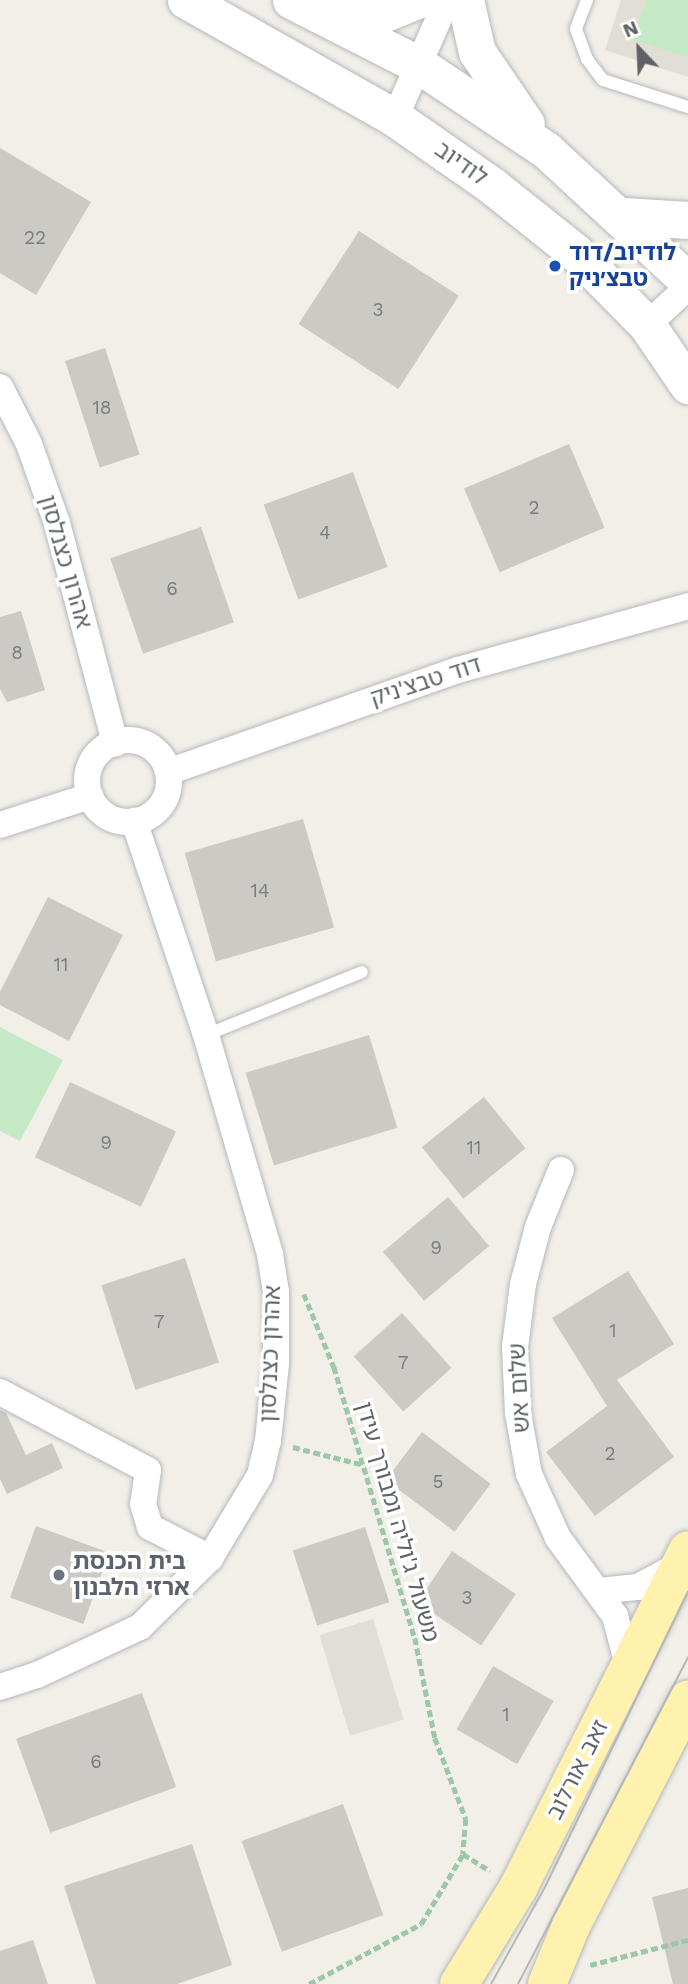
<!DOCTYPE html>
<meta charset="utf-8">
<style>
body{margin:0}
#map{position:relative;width:688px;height:1984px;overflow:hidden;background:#f1efe8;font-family:"Work Sans","Noto Sans Hebrew",sans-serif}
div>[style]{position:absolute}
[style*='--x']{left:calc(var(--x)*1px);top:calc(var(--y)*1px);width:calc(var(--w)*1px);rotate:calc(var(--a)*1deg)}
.education>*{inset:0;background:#e1ded6;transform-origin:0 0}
.green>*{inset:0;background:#c5e8c5}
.building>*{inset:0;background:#cccac5;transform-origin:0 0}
.path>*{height:4.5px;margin-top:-2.25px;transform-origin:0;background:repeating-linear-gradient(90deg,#9cc7a9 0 7px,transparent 0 10.5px)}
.roads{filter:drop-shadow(0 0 2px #b5b8bc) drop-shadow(0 0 2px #b5b8bc)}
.lane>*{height:12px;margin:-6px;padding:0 6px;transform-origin:6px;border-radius:6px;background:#fff}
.street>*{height:26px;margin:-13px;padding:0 13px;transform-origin:13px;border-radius:13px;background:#fff}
.street>.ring{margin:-13px;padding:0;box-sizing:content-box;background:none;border:26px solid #fff;border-radius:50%}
.secondary>*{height:37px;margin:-18.5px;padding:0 18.5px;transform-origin:18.5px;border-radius:18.5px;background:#fff}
.primary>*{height:38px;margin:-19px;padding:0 19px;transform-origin:19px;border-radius:19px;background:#fff2af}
.tram>*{height:2px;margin:-1px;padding:0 1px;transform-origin:1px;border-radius:1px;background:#b6b7b8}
.dots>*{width:19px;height:19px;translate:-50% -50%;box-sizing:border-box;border:4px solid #fff;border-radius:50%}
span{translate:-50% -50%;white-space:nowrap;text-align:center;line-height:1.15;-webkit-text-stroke:7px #fff;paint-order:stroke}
.number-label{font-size:19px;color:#7a7d7f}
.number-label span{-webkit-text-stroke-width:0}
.street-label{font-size:23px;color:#5f6368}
.transit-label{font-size:23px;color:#164399;font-weight:700}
.left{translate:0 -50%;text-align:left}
.worship-label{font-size:23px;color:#5b616d;font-weight:700}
.north{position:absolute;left:604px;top:14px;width:70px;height:70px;-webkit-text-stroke:5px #fff;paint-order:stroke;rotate:337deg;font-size:19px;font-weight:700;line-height:28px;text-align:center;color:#5f6368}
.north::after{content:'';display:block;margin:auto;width:24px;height:32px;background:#5f6368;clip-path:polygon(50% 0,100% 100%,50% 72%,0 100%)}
</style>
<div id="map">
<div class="education">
<div style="clip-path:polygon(621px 0,688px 0,688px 77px,605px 50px)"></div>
<div style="left:373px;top:1619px;width:105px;height:56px;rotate:73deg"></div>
</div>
<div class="green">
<div style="clip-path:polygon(646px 0,688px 0,688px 57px,633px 40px)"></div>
<div style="clip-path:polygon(0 1027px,63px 1060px,20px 1141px,0 1131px)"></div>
</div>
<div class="building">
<div style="clip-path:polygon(0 148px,91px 202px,36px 295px,0 273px)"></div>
<div style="left:359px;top:231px;width:119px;height:111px;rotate:33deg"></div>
<div style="left:105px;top:348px;width:112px;height:42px;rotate:72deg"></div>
<div style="left:569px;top:444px;width:91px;height:114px;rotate:67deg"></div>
<div style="left:353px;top:472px;width:101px;height:95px;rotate:70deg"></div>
<div style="left:201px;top:527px;width:101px;height:96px;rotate:71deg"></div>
<div style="clip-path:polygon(21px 611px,45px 690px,7px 702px,0 689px,0 617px)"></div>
<div style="left:303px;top:819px;width:113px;height:123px;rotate:74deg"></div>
<div style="clip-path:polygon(48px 897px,123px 935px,69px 1041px,0 1005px,0 992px)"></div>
<div style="left:369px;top:1035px;width:97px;height:129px;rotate:73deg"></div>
<div style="left:70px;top:1082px;width:117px;height:83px;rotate:25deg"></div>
<div style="left:484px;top:1097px;width:66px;height:80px;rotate:51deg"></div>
<div style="left:448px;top:1197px;width:64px;height:85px;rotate:50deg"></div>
<div style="left:185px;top:1258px;width:110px;height:88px;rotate:72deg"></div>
<div style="clip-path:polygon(628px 1271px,674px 1344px,617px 1380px,674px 1457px,595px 1516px,546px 1452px,607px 1406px,552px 1318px)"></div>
<div style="left:402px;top:1313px;width:74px;height:65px;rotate:48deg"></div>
<div style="clip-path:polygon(0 1410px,6px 1413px,26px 1455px,52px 1443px,63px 1468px,7px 1494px,0 1479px)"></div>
<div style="left:422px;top:1432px;width:86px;height:60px;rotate:37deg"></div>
<div style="left:36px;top:1526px;width:78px;height:76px;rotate:20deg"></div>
<div style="left:365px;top:1527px;width:79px;height:76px;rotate:72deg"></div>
<div style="left:452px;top:1551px;width:77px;height:62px;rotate:34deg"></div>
<div style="left:493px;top:1666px;width:70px;height:73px;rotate:30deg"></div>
<div style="left:142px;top:1693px;width:100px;height:134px;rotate:70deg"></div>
<div style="left:343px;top:1804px;width:118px;height:108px;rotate:70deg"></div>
<div style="clip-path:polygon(192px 1844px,232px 1965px,177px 1984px,96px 1984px,64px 1886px)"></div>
<div style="clip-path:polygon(688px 1888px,688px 1984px,673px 1984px,652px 1897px)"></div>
<div style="clip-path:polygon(33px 1940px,48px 1984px,0 1984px,0 1951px)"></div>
</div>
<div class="path">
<div style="--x:304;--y:1294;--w:79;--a:67.7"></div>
<div style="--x:334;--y:1367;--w:283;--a:73.4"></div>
<div style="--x:415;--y:1638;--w:102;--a:78.7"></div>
<div style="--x:435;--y:1738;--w:87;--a:69.1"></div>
<div style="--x:466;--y:1819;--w:35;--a:95"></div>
<div style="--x:463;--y:1854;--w:32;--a:32"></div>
<div style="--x:293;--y:1447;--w:73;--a:14.2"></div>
<div style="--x:590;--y:1965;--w:101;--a:-14.3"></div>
<div style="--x:309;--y:1984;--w:127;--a:-28.2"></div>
<div style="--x:421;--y:1924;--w:82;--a:-59"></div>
</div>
<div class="roads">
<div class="lane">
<div style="--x:587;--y:0;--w:31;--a:111"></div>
<div style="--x:576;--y:29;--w:32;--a:70"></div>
<div style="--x:587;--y:59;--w:26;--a:53"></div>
<div style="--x:603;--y:80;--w:89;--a:17.6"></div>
<div style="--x:206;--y:1035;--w:168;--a:-22"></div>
</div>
<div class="street">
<div style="--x:395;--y:118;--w:129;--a:-66.2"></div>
<div style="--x:647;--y:325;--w:56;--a:-42.8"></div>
<div style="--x:0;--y:387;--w:64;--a:63"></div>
<div style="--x:29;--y:444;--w:84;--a:70.5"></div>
<div style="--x:57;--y:523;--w:228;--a:75.2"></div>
<div class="ring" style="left:87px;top:740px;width:56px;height:56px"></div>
<div style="--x:168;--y:772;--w:307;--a:-19.4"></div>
<div style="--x:458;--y:670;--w:239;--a:-15.5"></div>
<div style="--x:0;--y:825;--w:95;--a:-17.9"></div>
<div style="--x:561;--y:1170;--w:61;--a:112"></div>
<div style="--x:538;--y:1227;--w:59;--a:104.7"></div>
<div style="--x:523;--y:1284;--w:64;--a:97.2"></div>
<div style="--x:515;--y:1347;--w:66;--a:87.4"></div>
<div style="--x:518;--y:1413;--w:62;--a:79.8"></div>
<div style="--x:529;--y:1474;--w:70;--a:65.6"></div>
<div style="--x:558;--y:1538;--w:97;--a:53.8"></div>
<div style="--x:615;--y:1616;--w:55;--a:75.2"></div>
<div style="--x:0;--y:1392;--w:167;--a:27.8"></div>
<div style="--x:148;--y:1470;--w:34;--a:98"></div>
<div style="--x:143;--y:1504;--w:24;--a:73"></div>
<div style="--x:150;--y:1527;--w:68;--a:27.3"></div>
<div style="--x:599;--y:1591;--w:39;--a:-6"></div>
<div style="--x:638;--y:1587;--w:47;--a:-28.2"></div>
<div style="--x:0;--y:1687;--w:39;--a:-18"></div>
<div style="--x:37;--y:1675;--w:114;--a:-25"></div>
<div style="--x:140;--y:1627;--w:98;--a:-44.6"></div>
<div style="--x:210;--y:1558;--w:97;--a:-58.9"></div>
<div style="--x:260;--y:1475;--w:35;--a:-77"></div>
<div style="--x:268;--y:1441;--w:78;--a:-84.1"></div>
<div style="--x:276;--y:1363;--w:71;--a:-90"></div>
<div style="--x:276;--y:1292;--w:38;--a:-99"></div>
<div style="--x:270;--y:1254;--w:228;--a:-106.3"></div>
<div style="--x:206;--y:1035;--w:226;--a:-108.6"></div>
</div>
<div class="secondary">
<div style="--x:186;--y:0;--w:240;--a:29.4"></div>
<div style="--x:395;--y:118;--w:117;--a:34.9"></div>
<div style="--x:491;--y:185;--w:107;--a:38.6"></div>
<div style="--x:575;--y:252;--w:103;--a:45.4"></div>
<div style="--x:647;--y:325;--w:73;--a:55.7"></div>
<div style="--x:291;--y:0;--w:144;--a:26.9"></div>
<div style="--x:419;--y:65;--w:153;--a:33.8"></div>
<div style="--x:546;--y:150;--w:193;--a:42.7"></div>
<div style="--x:465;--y:0;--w:53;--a:77"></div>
<div style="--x:477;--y:52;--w:87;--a:55.8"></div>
<div style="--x:329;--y:16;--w:46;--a:1.2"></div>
<div style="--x:375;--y:17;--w:45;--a:-22"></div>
<div style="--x:623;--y:216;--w:65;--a:3.5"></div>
</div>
<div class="primary">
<div style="--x:459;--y:1984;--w:113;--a:-58.4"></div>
<div style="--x:518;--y:1888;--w:378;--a:-63.3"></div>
<div style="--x:547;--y:1984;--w:63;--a:-67.5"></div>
<div style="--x:571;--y:1926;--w:255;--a:-62.7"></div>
</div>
</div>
<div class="tram">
<div style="--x:491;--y:1984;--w:113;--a:-60.9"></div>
<div style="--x:546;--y:1885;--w:326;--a:-64.2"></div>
<div style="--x:518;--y:1984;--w:369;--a:-62.5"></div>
</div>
<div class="dots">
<div style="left:555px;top:266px;background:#1a4fb4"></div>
<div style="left:59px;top:1575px;background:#6b7280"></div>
</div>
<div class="number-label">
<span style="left:35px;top:238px">22</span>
<span style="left:378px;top:310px">3</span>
<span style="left:102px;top:408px">18</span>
<span style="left:534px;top:508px">2</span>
<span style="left:325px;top:533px">4</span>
<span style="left:172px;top:589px">6</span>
<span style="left:17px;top:653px">8</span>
<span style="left:260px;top:891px">14</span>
<span style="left:61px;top:965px">11</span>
<span style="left:106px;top:1143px">9</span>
<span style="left:474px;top:1148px">11</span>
<span style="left:436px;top:1248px">9</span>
<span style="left:159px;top:1322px">7</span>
<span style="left:613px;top:1331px">1</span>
<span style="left:403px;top:1363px">7</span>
<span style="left:610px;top:1454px">2</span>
<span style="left:438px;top:1482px">5</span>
<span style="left:467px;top:1598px">3</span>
<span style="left:506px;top:1715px">1</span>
<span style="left:96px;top:1762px">6</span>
</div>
<div class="street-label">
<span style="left:461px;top:164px;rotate:35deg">לודיוב</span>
<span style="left:65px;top:562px;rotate:74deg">אהרון כצנלסון</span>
<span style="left:426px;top:682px;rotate:-18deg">דוד טבצ'ניק</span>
<span style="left:271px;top:1354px;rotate:-88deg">אהרון כצנלסון</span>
<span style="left:520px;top:1388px;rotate:-93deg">שלום אש</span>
<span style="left:397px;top:1522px;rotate:74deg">משעול ג'וליה ומבורך עידן</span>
<span style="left:578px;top:1770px;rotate:-63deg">זאב אורלוב</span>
</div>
<div class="transit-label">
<span class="left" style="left:569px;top:266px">לודיוב/דוד<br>טבצ׳ניק</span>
</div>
<div class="worship-label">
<span class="left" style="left:73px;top:1575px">בית הכנסת<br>ארזי הלבנון</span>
</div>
<div class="north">N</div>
</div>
